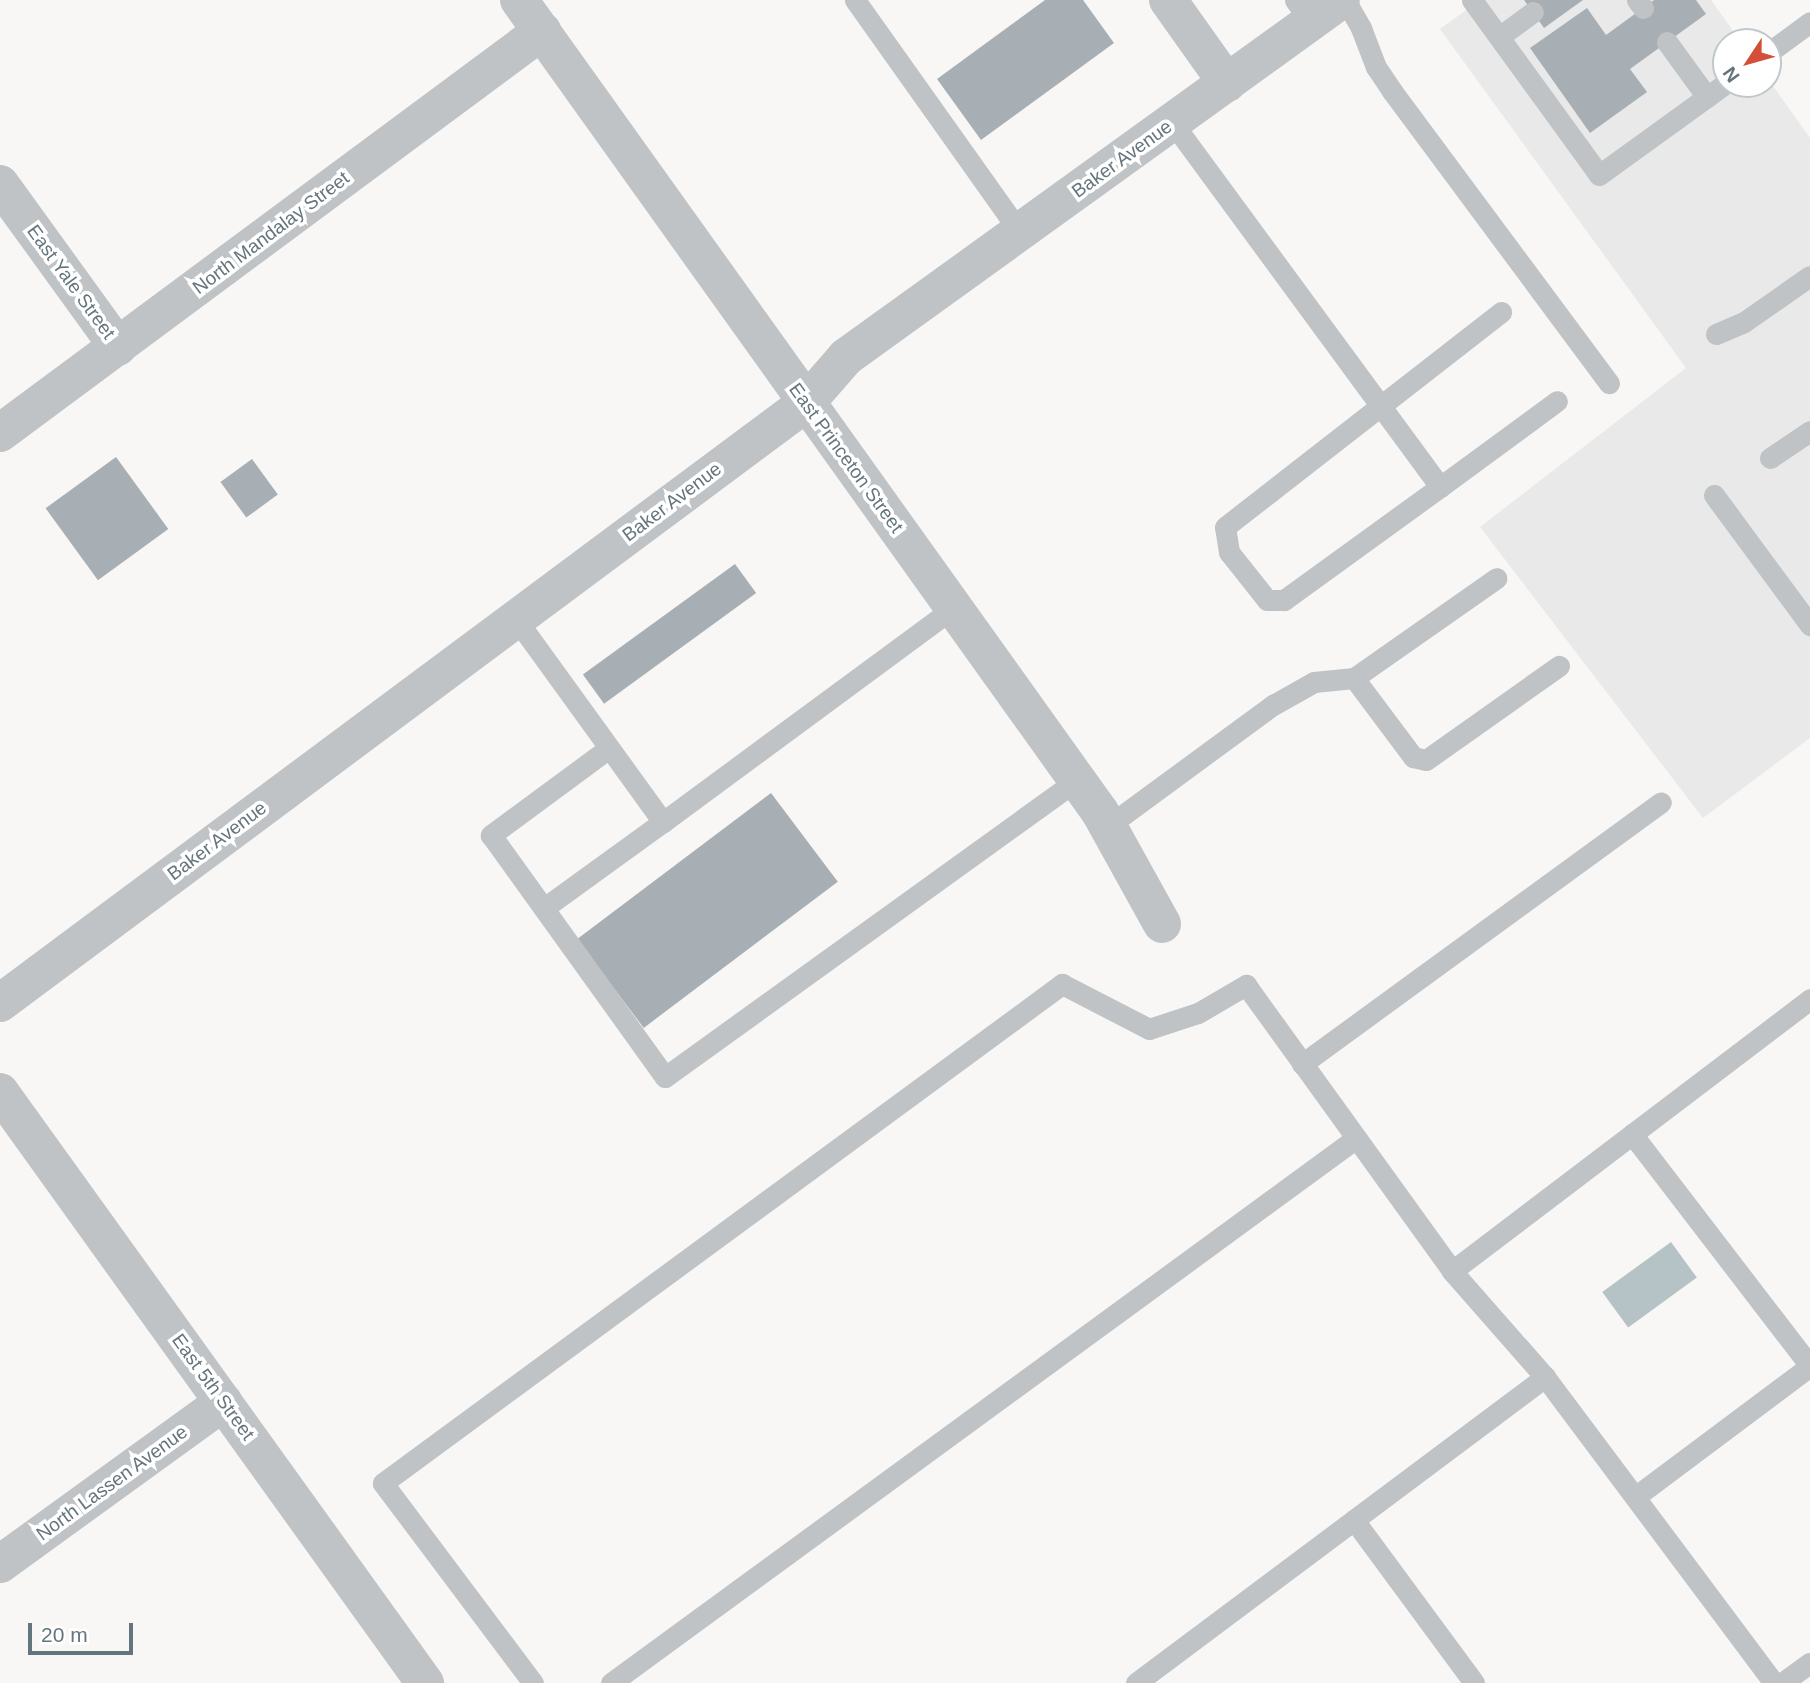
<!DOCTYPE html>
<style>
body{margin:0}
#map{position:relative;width:1810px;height:1683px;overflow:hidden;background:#f8f7f5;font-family:Arial,sans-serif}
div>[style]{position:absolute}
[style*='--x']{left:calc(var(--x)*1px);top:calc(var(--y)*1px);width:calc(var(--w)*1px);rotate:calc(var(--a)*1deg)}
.built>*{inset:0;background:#e8e9e8}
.water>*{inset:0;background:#b6c3c6;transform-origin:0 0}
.building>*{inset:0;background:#a7afb4;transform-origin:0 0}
.service>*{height:21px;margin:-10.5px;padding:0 10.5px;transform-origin:10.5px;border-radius:10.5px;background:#bfc3c6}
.minor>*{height:38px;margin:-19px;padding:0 19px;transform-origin:19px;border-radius:19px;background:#bfc3c6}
.tertiary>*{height:38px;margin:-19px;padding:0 19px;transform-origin:19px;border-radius:19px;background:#bfc3c6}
span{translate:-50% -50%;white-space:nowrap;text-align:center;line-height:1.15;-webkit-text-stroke:7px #fff;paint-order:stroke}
.street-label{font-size:19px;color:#65757d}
.north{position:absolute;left:1712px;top:28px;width:70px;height:70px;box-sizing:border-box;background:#fff;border:2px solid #c1c8cb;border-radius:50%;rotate:234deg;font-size:19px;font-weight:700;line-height:28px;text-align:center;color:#65757d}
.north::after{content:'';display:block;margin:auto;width:24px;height:32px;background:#d44f39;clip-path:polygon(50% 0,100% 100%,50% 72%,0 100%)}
.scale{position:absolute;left:28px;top:1623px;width:105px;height:32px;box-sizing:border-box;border:4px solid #65757d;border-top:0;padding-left:9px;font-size:21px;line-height:24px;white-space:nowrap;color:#65757d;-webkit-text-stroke:5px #fff;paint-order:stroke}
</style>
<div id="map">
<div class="built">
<div style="clip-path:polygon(1480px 0,1711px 0,1741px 42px,1726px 42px,1726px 84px,1768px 84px,1768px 79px,1810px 138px,1810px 738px,1703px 818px,1480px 527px,1686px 368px,1440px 29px)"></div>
</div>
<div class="water">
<div style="left:1671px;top:1242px;width:44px;height:85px;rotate:54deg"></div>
</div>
<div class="building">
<div style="clip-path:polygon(1045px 0,1083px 0,1114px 43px,981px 140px,937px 79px)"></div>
<div style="clip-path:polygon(1524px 0,1583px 0,1544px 28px)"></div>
<div style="clip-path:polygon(1654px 0,1696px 0,1706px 14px,1630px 69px,1647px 92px,1590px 133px,1530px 48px,1587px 8px,1606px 35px)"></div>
<div style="left:116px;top:457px;width:89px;height:87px;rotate:54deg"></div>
<div style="left:252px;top:459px;width:44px;height:39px;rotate:54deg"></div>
<div style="left:735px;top:564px;width:36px;height:188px;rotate:54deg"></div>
<div style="left:771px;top:793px;width:111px;height:243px;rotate:53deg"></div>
</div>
<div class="service">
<div style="--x:855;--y:0;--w:285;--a:54.6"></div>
<div style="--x:1295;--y:0;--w:27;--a:54"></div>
<div style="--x:1345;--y:0;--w:32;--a:60"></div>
<div style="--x:1361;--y:28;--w:42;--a:69"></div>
<div style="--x:1376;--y:67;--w:29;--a:56"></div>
<div style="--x:1392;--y:91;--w:364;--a:53.4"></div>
<div style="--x:1472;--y:0;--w:216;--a:54"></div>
<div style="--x:1599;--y:175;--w:157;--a:-35.9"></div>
<div style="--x:1637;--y:0;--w:10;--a:53"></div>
<div style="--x:1499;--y:37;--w:42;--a:-36.3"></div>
<div style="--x:1667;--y:42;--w:68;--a:54"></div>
<div style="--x:1768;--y:53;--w:52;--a:-36.4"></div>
<div style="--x:1172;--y:122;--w:453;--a:53.7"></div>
<div style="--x:1440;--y:487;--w:145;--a:-36.3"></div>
<div style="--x:1716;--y:334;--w:30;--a:-23"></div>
<div style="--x:1744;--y:322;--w:80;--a:-34.9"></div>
<div style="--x:1770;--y:458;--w:48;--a:-34"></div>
<div style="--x:1440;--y:487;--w:193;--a:144.1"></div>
<div style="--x:1284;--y:600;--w:17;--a:180"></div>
<div style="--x:1267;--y:600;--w:61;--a:-128.4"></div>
<div style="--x:1229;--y:552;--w:25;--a:-99"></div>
<div style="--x:1225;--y:527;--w:350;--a:-37.9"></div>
<div style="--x:1714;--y:495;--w:162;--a:53.6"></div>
<div style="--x:516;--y:619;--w:251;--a:54.1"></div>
<div style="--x:663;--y:822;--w:360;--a:-36.4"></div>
<div style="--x:1354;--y:678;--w:174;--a:-35"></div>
<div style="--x:609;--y:748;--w:147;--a:143.6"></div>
<div style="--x:491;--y:835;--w:298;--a:54.3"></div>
<div style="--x:665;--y:1077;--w:508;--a:-35.79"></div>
<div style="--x:1108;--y:826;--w:205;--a:-36.3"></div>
<div style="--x:1273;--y:705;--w:47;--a:-29.3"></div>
<div style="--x:1314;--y:682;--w:40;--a:-5.7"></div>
<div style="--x:1354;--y:678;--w:99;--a:53.2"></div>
<div style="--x:1413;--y:757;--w:13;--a:13"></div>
<div style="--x:1426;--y:760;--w:163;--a:-35.3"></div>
<div style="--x:544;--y:908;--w:147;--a:-35.9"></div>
<div style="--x:1302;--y:1064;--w:444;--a:-36.1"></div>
<div style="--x:1632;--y:1134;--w:292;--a:52.5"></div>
<div style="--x:1545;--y:1377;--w:382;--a:53.2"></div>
<div style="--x:1635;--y:1497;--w:219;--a:-36.8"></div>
<div style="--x:1354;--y:1520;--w:202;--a:53.6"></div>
<div style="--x:533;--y:1683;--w:250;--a:-126.9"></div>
<div style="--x:383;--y:1483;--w:843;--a:-36.31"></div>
<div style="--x:1062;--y:984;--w:98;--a:27.3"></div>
<div style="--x:1149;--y:1029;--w:52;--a:-18.1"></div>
<div style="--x:1198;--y:1013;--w:56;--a:-30.3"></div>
<div style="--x:1246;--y:985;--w:352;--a:54.2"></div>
<div style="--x:611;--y:1683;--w:922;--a:-36.17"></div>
<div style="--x:1136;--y:1683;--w:511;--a:-36.8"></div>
<div style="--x:1545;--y:1377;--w:141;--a:-131.3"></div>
<div style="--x:1452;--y:1271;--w:450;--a:-37.2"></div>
<div style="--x:1782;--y:1683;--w:34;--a:-36"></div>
</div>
<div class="minor">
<div style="--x:519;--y:0;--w:998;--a:54.42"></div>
<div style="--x:1100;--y:812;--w:128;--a:61"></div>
<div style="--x:1168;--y:0;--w:102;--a:54.6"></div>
<div style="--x:0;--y:184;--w:201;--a:54.1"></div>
<div style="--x:0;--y:433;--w:675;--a:-36.56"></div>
<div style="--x:0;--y:1092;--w:728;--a:54.28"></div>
<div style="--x:0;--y:1564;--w:276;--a:-35.9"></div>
</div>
<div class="tertiary">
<div style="--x:0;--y:1003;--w:1005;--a:-36.66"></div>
<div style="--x:806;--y:403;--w:61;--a:-49"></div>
<div style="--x:846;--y:357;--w:610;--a:-35.8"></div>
</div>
<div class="street-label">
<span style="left:1122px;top:159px;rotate:-36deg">Baker Avenue</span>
<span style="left:271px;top:233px;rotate:-37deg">North Mandalay Street</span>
<span style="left:71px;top:282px;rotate:54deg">East Yale Street</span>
<span style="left:846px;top:458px;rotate:54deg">East Princeton Street</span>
<span style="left:672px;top:502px;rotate:-37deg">Baker Avenue</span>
<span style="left:217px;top:841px;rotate:-37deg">Baker Avenue</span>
<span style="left:213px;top:1387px;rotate:54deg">East 5th Street</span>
<span style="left:112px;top:1483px;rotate:-36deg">North Lassen Avenue</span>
</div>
<div class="north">N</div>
<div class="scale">20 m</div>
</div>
